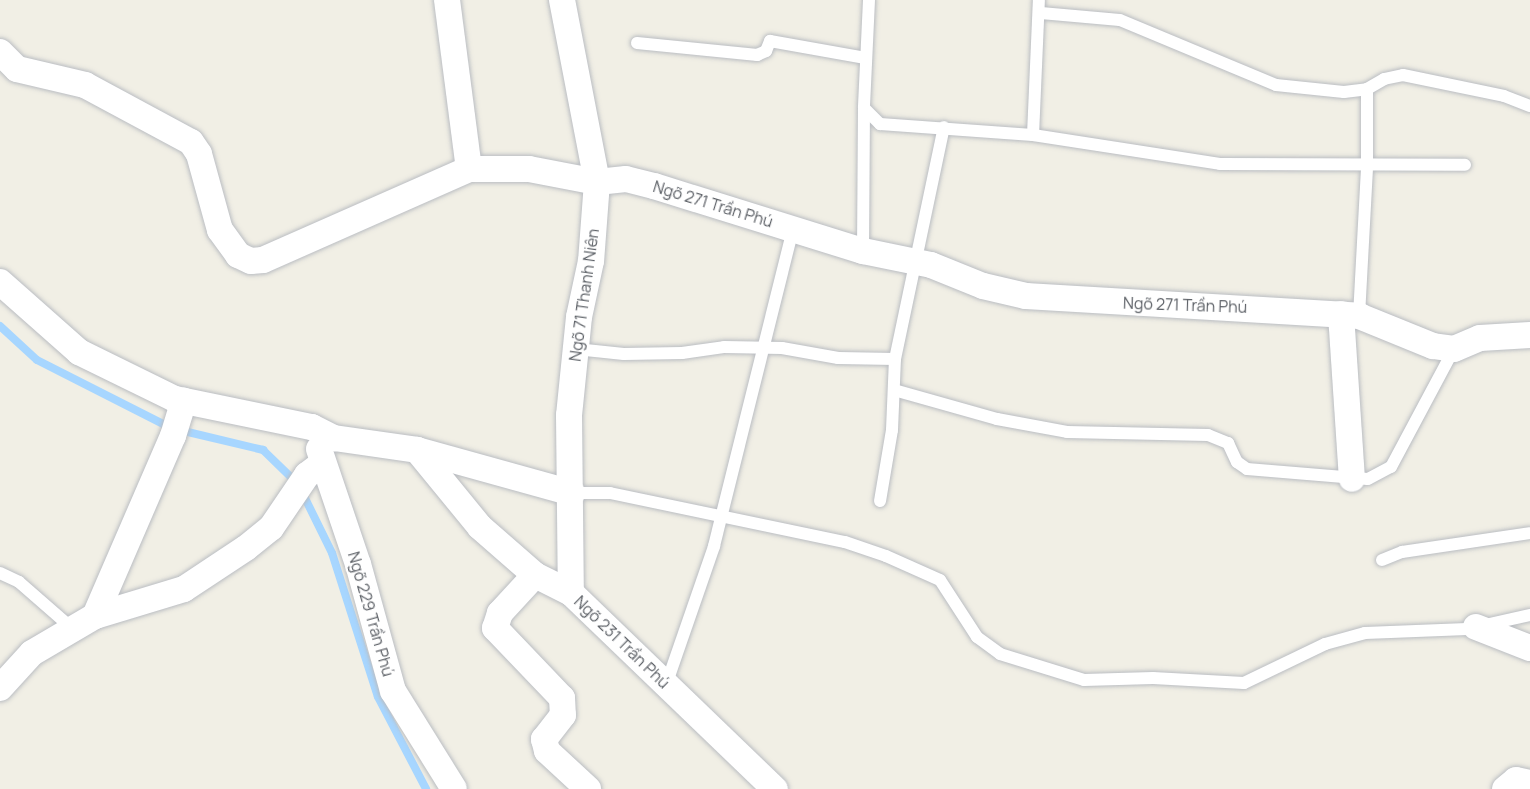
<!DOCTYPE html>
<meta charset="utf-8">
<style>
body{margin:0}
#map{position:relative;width:1530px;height:789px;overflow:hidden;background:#f1efe5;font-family:Manrope,sans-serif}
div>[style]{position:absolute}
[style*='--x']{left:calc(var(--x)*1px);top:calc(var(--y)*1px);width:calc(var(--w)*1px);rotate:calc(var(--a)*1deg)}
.stream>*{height:8px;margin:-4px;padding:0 4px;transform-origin:4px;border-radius:4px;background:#a7d6ff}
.roads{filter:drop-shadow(0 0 2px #babdc2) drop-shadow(0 0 2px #babdc2)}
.lane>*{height:12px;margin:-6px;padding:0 6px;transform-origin:6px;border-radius:6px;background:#fff}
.street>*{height:26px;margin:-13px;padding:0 13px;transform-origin:13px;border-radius:13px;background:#fff}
span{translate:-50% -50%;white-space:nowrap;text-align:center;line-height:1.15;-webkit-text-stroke:4.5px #fff;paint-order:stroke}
.street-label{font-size:16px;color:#5d6167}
</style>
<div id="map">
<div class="stream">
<div style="--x:0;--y:326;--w:50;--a:42.6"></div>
<div style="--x:37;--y:360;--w:150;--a:26.9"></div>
<div style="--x:171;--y:428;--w:95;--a:13.4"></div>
<div style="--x:263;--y:450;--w:46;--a:44.1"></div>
<div style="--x:302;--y:492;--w:68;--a:63.8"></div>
<div style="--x:332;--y:553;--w:151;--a:72.3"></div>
<div style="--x:378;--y:697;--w:104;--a:62.4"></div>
</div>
<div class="roads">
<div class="lane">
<div style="--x:869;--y:0;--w:108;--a:92.7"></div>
<div style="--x:864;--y:108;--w:23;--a:45"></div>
<div style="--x:880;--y:124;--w:153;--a:4.1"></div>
<div style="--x:1033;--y:135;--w:189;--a:8.8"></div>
<div style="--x:1220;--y:164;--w:245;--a:0.2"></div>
<div style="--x:1041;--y:13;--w:79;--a:5.1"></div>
<div style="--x:1120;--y:20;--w:169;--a:22.6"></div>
<div style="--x:1276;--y:85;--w:68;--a:5.9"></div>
<div style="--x:1344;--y:92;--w:23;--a:-7"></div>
<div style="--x:1367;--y:89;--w:20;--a:-30"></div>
<div style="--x:1384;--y:79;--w:19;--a:-12"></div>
<div style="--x:1403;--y:75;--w:103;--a:11.7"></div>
<div style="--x:1504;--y:96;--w:28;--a:21"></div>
<div style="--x:637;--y:43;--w:121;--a:5.7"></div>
<div style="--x:757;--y:55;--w:10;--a:-24"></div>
<div style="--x:766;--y:51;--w:11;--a:-68"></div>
<div style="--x:770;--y:41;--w:97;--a:10.1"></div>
<div style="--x:1033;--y:135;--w:135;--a:-87.5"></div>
<div style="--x:863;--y:251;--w:143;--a:-89.6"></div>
<div style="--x:1359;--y:316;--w:150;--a:-86.9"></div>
<div style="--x:1367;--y:166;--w:77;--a:-90"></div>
<div style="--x:576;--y:349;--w:48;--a:5.9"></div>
<div style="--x:624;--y:354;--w:58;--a:-1"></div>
<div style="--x:682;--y:353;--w:42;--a:-8.1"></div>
<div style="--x:724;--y:347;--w:58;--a:1"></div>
<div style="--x:782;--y:348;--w:57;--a:10.1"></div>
<div style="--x:838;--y:358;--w:57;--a:1"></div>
<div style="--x:894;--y:390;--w:107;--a:15.7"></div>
<div style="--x:997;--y:419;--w:71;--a:10.5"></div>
<div style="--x:1067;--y:432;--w:141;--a:1.2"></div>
<div style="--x:1208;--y:435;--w:22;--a:22"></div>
<div style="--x:1228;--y:443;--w:21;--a:65"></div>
<div style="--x:1237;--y:462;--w:12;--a:35"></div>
<div style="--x:1247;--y:469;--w:121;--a:4.7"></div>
<div style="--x:1368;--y:479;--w:26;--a:-28"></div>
<div style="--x:1391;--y:467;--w:134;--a:-61.9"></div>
<div style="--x:572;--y:493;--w:38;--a:0"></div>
<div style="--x:610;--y:493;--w:240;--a:11.8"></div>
<div style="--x:845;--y:542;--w:43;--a:18.9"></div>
<div style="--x:886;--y:556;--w:59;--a:24"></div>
<div style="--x:940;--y:580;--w:68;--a:57"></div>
<div style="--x:977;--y:637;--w:29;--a:36"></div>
<div style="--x:1000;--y:654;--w:88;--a:17.2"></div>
<div style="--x:1084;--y:680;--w:69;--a:-1.7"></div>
<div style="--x:1153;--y:678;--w:91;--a:3.1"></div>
<div style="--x:1244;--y:683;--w:90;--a:-25.7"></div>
<div style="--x:1325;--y:644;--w:41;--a:-15.4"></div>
<div style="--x:1365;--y:633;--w:102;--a:-2.2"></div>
<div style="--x:1467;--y:629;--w:65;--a:-12.5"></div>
<div style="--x:880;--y:501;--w:72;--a:-80.4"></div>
<div style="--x:892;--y:430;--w:71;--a:-87.6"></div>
<div style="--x:895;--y:359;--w:237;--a:-78.1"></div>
<div style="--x:1382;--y:560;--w:22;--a:-22"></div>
<div style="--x:1402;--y:552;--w:129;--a:-8.4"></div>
<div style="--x:0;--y:573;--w:21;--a:25"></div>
<div style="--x:19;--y:582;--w:73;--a:41.1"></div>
<div style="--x:666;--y:685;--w:147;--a:-70.9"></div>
<div style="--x:714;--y:546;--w:328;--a:-76"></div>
</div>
<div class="street">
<div style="--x:447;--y:0;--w:170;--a:82.6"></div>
<div style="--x:562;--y:0;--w:185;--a:79.1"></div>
<div style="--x:597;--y:182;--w:79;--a:94.3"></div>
<div style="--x:591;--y:261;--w:57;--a:102.1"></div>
<div style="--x:579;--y:317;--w:99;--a:95.8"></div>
<div style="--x:569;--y:415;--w:178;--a:89.4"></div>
<div style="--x:0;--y:52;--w:24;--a:45"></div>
<div style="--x:17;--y:69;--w:70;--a:13.2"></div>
<div style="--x:85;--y:85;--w:120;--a:28.3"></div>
<div style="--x:191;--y:142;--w:14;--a:56"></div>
<div style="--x:199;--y:154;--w:79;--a:74.6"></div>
<div style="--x:220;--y:230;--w:31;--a:54"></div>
<div style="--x:238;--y:255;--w:14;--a:25"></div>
<div style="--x:251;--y:261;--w:12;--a:-5"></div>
<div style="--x:263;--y:260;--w:225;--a:-23.8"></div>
<div style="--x:469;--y:169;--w:60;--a:0"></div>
<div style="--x:529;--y:169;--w:69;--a:10.8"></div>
<div style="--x:597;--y:182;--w:29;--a:-6"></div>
<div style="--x:626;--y:179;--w:29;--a:14"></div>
<div style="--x:654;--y:186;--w:219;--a:17.3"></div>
<div style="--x:863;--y:251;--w:69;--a:11.6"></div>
<div style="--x:931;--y:265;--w:56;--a:22"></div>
<div style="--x:983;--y:286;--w:44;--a:13.1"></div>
<div style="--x:1026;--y:296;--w:334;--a:3.4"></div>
<div style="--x:1359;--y:316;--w:80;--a:22.1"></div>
<div style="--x:1433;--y:346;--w:21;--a:8"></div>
<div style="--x:1454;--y:349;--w:28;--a:-23"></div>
<div style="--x:1480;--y:338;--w:50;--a:-3.4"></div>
<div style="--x:0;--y:282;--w:106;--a:41.5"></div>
<div style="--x:79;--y:352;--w:107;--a:26.1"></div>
<div style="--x:175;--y:399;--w:140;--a:11.6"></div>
<div style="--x:312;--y:427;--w:25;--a:27"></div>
<div style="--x:334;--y:438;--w:84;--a:8.2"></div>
<div style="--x:417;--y:450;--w:161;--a:15.5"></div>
<div style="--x:1341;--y:314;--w:165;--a:86.2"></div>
<div style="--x:319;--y:449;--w:121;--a:71.3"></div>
<div style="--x:358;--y:564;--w:132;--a:74.6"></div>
<div style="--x:393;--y:691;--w:115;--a:58.1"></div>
<div style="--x:417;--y:450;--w:99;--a:50.7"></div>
<div style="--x:480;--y:527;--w:73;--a:41.1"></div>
<div style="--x:535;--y:575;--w:40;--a:26.6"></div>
<div style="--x:571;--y:593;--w:283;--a:43.9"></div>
<div style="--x:535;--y:575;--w:52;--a:132.6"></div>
<div style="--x:500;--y:613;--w:16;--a:108"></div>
<div style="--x:495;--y:628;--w:97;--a:46.3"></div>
<div style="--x:562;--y:698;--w:17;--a:87"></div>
<div style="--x:563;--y:715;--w:31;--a:128"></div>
<div style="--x:544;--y:739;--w:12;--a:76"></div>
<div style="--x:547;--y:751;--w:56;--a:42.8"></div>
<div style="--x:95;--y:616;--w:196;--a:-66.6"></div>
<div style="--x:173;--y:436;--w:37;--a:-73"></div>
<div style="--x:1476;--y:627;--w:58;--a:21.3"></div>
<div style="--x:0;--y:688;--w:47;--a:-47.6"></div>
<div style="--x:32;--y:653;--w:73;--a:-30.4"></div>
<div style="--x:95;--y:616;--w:93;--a:-16.9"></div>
<div style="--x:184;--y:589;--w:74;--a:-33.5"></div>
<div style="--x:246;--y:548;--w:32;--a:-39"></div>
<div style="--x:271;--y:528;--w:64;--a:-55.8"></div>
<div style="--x:307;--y:475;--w:20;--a:-37"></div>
<div style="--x:1505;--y:789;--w:14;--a:-39"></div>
<div style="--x:1516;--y:780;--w:14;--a:12"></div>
</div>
</div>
<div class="street-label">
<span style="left:713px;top:204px;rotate:17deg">Ngõ 271 Trần Phú</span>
<span style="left:584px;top:295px;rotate:-82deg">Ngõ 71 Thanh Niên</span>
<span style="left:1185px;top:305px;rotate:2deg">Ngõ 271 Trần Phú</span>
<span style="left:371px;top:614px;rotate:74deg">Ngõ 229 Trần Phú</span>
<span style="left:622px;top:642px;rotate:44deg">Ngõ 231 Trần Phú</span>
</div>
</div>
